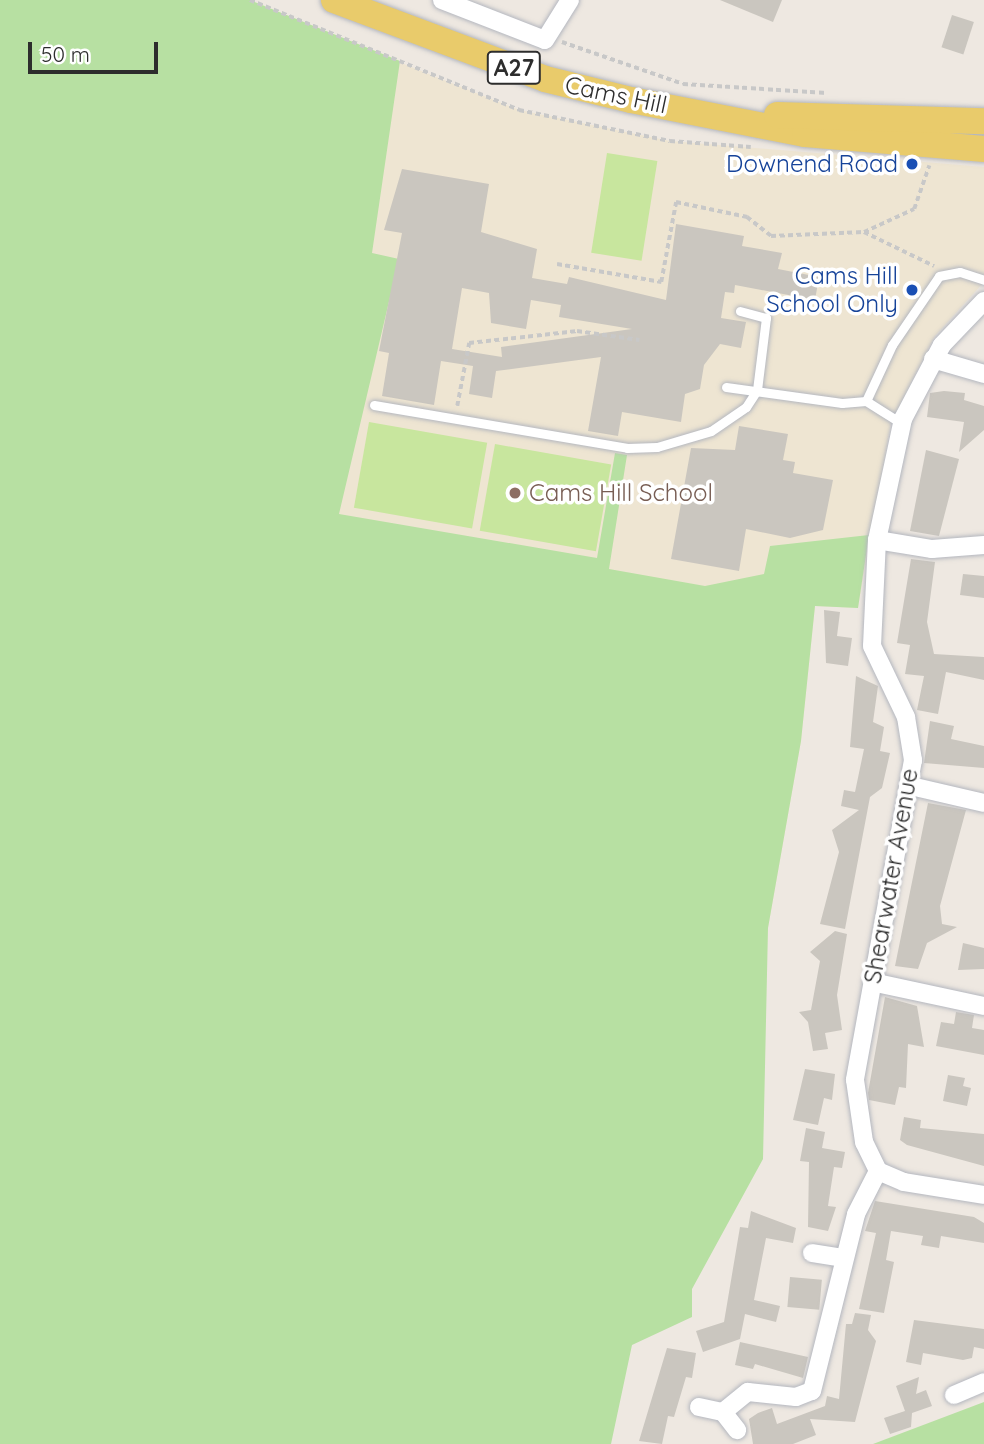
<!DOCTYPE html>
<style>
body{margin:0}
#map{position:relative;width:984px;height:1444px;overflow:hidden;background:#eee8e1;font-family:Quicksand,sans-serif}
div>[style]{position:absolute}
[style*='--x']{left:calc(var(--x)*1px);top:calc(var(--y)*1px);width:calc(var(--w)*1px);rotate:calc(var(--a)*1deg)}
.education>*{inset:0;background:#eee5d2}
.green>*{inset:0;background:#b7e0a2}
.pitch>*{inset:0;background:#c8e69e;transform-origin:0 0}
.building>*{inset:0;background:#cac6bf;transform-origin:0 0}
.path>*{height:3.5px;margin-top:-1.75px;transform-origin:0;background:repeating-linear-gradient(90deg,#c8c8c8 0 5px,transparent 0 8.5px)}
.roads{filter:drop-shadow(0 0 2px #b4b7bf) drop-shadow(0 0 2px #b4b7bf)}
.lane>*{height:9px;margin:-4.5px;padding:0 4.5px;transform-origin:4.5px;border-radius:4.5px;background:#fff}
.street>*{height:18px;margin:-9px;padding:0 9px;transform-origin:9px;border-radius:9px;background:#fff}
.primary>*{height:26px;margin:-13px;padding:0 13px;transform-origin:13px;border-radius:13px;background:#e9cb6b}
.dots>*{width:19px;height:19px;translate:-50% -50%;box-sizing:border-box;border:4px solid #fff;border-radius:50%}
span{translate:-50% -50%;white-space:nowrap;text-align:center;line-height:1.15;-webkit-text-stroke:7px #fff;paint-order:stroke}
.shield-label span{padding:2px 5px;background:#fff;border:2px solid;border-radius:5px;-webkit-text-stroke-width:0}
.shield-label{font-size:23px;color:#2d2d2d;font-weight:700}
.street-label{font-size:24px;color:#2d2d2d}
.transit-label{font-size:24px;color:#164399}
.right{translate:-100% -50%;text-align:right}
.education-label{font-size:24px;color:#785e54}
.left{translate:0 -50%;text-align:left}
.scale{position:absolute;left:28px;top:42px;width:130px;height:32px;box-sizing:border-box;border:4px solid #2d2d2d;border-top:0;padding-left:9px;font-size:21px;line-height:24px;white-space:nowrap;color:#2d2d2d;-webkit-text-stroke:5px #fff;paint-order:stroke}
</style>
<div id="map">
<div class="education">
<div style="clip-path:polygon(244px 0,519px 110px,670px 141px,984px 167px,984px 282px,935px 336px,891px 422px,858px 608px,815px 606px,801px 741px,768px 928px,182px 846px)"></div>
</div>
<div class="green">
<div style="clip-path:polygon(0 0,250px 0,400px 61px,372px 253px,399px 259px,339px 514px,597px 558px,615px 453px,627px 455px,609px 569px,705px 586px,764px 574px,770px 546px,869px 535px,858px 608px,815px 606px,801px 741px,768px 928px,763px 1159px,692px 1289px,692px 1317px,632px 1345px,611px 1444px,0 1444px)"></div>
<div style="clip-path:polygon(984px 1402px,984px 1444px,873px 1444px)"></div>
</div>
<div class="pitch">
<div style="left:607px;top:153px;width:51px;height:101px;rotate:9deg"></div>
<div style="left:369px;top:422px;width:120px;height:87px;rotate:10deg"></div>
<div style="left:495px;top:444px;width:118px;height:88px;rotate:10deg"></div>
</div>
<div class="building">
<div style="clip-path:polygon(720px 0,782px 0,773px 22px)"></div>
<div style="left:952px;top:15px;width:23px;height:34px;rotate:18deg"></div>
<div style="clip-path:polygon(evenodd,402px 169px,489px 184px,481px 232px,537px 249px,532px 278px,567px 284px,569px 277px,666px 300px,676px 224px,744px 236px,742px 246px,782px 253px,778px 269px,819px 277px,815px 300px,735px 285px,734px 293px,725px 292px,721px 318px,746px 322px,741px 348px,720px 344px,704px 365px,700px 389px,685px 394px,681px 422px,622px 412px,618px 436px,588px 431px,601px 357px,496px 371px,492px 398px,469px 394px,473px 366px,441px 361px,434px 405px,382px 396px,389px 353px,379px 351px,402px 233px,384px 230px,402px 169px,462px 288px,489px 293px,491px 323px,526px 329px,531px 300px,561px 305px,559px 317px,632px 329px,501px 347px,502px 357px,452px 349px,462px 288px)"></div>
<div style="clip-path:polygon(944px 391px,965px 393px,964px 400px,984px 406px,984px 430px,959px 452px,964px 422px,927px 417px,930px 393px)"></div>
<div style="clip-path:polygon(739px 426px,788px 434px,783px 460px,795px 462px,793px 473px,833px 480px,823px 530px,790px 538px,746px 529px,739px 571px,671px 559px,691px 448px,735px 450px)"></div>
<div style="clip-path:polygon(926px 450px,959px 459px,939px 536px,910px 531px)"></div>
<div style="clip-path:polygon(911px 559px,935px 562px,927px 622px,934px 654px,984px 657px,984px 680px,946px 672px,938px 714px,917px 710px,924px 676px,905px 674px,910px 645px,897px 643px)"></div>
<div style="clip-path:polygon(963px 574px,984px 576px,984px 598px,960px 595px)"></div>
<div style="clip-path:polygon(824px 610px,840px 612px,837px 636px,852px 638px,848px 666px,826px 663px)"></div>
<div style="clip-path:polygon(856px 676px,878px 686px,873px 722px,884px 727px,880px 751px,890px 753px,882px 788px,870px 797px,845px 929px,820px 924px,839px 852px,832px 830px,859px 810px,841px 806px,844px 790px,855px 792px,864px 749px,850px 747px)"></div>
<div style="clip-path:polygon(930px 721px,954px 726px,951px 739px,984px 746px,984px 768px,924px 763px)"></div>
<div style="clip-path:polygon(928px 803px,966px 810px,940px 906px,942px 924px,957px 927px,927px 943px,918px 969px,895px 966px)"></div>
<div style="clip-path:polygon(835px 931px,847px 934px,837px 995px,842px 1030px,825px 1033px,828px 1049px,813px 1051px,808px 1022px,799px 1012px,811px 1010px,820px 961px,810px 952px)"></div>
<div style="clip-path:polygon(963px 943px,984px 948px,984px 969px,958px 970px)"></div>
<div style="clip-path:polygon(885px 997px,917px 1006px,924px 1047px,908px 1044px,906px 1088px,899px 1087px,895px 1105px,869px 1100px,868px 1093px)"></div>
<div style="clip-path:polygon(956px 1012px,974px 1015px,972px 1028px,984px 1030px,984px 1055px,936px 1046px,941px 1022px,954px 1024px)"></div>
<div style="clip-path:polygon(805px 1069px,835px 1074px,832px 1100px,824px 1098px,818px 1125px,793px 1120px)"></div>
<div style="clip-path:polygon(948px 1075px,965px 1078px,963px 1086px,971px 1088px,967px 1106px,943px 1101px)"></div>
<div style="clip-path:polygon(904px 1117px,921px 1120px,920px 1128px,984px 1134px,984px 1166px,907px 1145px,900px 1140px)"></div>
<div style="clip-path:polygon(806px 1128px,825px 1132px,822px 1148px,845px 1152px,842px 1168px,834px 1167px,828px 1206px,836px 1207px,828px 1231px,808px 1227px,809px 1162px,800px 1161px)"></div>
<div style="clip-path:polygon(875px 1201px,974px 1217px,984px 1223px,984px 1243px,941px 1236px,939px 1248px,921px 1245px,923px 1236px,891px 1231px,886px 1260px,894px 1262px,884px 1313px,859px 1309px,876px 1233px,865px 1231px)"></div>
<div style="clip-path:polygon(751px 1211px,796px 1228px,793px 1243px,766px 1238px,754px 1300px,780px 1306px,776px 1322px,745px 1314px,740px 1339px,703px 1352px,696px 1331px,724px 1322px,740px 1227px,748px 1228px)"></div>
<div style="left:790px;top:1277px;width:32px;height:30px;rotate:5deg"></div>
<div style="clip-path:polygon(855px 1313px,871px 1315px,868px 1330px,876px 1341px,855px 1422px,810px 1419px,816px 1435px,793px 1444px,753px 1444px,749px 1419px,758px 1413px,772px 1408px,777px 1424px,825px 1406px,827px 1396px,839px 1399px,846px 1324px,852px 1324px)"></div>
<div style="clip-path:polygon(914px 1320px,984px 1329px,984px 1349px,974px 1347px,972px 1358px,963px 1360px,923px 1353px,921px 1365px,906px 1362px)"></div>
<div style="clip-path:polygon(740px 1342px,808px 1357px,803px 1378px,755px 1364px,753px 1369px,735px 1365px)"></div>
<div style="clip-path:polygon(667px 1348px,696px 1353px,692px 1378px,686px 1377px,674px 1417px,668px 1416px,662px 1444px,639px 1441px)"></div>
<div style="clip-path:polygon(919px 1377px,916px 1394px,926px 1390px,932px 1406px,912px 1413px,911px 1427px,890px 1434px,884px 1418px,905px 1411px,896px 1386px)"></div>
</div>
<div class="path">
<div style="--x:250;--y:0;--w:291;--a:22.2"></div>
<div style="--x:519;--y:110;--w:154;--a:11.6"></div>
<div style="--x:670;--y:141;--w:81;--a:4.2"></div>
<div style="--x:562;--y:42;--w:128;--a:19.1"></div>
<div style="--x:683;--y:84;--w:144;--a:3.6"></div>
<div style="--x:864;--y:232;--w:55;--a:-24.7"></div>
<div style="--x:914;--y:209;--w:46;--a:-70.8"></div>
<div style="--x:557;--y:264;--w:106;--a:9.8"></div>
<div style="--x:661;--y:282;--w:81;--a:-79.4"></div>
<div style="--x:676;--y:202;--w:73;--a:11.9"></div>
<div style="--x:747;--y:217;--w:31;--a:38"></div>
<div style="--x:771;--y:236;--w:93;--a:-2.5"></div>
<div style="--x:864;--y:232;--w:78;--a:25.9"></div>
<div style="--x:457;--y:406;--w:64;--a:-79.2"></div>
<div style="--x:469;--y:343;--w:109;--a:-6.3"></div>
<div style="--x:577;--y:331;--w:63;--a:8.3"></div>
</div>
<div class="roads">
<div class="lane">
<div style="--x:726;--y:387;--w:117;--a:7.9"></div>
<div style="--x:842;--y:403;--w:24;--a:-5"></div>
<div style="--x:374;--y:405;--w:257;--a:9.6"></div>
<div style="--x:627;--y:448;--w:30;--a:-2"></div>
<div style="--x:657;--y:447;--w:56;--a:-16.5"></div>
<div style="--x:711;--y:431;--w:42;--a:-34.4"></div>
<div style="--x:746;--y:407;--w:20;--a:-57"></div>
<div style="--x:757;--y:390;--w:73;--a:-82.9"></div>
<div style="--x:766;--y:318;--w:27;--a:-165"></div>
<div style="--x:901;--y:423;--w:41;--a:-147.8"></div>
<div style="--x:866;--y:401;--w:62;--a:-65.1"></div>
<div style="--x:892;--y:345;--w:83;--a:-55.7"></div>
<div style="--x:939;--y:276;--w:21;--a:-11"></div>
<div style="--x:960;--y:272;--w:25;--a:18"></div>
</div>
<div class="street">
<div style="--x:442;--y:0;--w:110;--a:21.2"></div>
<div style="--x:545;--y:40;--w:47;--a:-58"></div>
<div style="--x:984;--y:301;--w:61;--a:133.7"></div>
<div style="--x:942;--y:345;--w:84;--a:117.8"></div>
<div style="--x:903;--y:419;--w:124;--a:102.1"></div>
<div style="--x:877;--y:540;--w:106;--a:92.7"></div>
<div style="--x:872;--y:646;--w:79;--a:64.4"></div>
<div style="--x:906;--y:717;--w:44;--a:80.8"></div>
<div style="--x:913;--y:760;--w:325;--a:100.3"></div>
<div style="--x:855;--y:1080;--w:63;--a:81.7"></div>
<div style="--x:864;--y:1142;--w:32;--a:64"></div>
<div style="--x:878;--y:1171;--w:28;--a:23"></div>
<div style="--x:904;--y:1182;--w:81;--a:9.2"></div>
<div style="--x:933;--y:359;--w:53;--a:16.4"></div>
<div style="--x:877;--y:540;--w:56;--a:9.3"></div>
<div style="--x:932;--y:549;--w:52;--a:-4.4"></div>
<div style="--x:911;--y:786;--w:75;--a:13.1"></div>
<div style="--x:872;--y:982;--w:115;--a:12.1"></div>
<div style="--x:812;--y:1253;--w:30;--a:9"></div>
<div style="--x:954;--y:1395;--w:33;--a:-23"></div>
<div style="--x:699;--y:1407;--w:25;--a:12"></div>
<div style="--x:723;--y:1412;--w:23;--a:52"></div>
<div style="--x:723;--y:1412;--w:32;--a:-39"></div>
<div style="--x:748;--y:1392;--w:48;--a:5.9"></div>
<div style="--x:796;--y:1397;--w:17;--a:-21"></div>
<div style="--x:812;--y:1391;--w:182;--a:-76"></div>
<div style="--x:856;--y:1214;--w:48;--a:-62.9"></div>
</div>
<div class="primary">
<div style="--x:334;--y:0;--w:225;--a:20.5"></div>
<div style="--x:545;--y:79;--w:89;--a:13.7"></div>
<div style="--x:631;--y:100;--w:177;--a:11.1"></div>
<div style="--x:805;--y:134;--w:180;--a:4.8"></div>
<div style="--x:777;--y:115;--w:207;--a:1.7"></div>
</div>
</div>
<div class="dots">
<div style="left:912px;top:164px;background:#1a4fb4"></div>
<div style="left:912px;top:290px;background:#1a4fb4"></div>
<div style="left:515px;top:493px;background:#8d6e63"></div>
</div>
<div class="shield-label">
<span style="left:514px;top:68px">A27</span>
</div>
<div class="street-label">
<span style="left:616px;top:95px;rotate:12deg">Cams Hill</span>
<span style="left:891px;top:876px;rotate:-80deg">Shearwater Avenue</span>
</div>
<div class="transit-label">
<span class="right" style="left:898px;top:164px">Downend Road</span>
<span class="right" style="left:898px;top:290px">Cams Hill<br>School Only</span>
</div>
<div class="education-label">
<span class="left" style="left:529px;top:493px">Cams Hill School</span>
</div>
<div class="scale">50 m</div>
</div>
